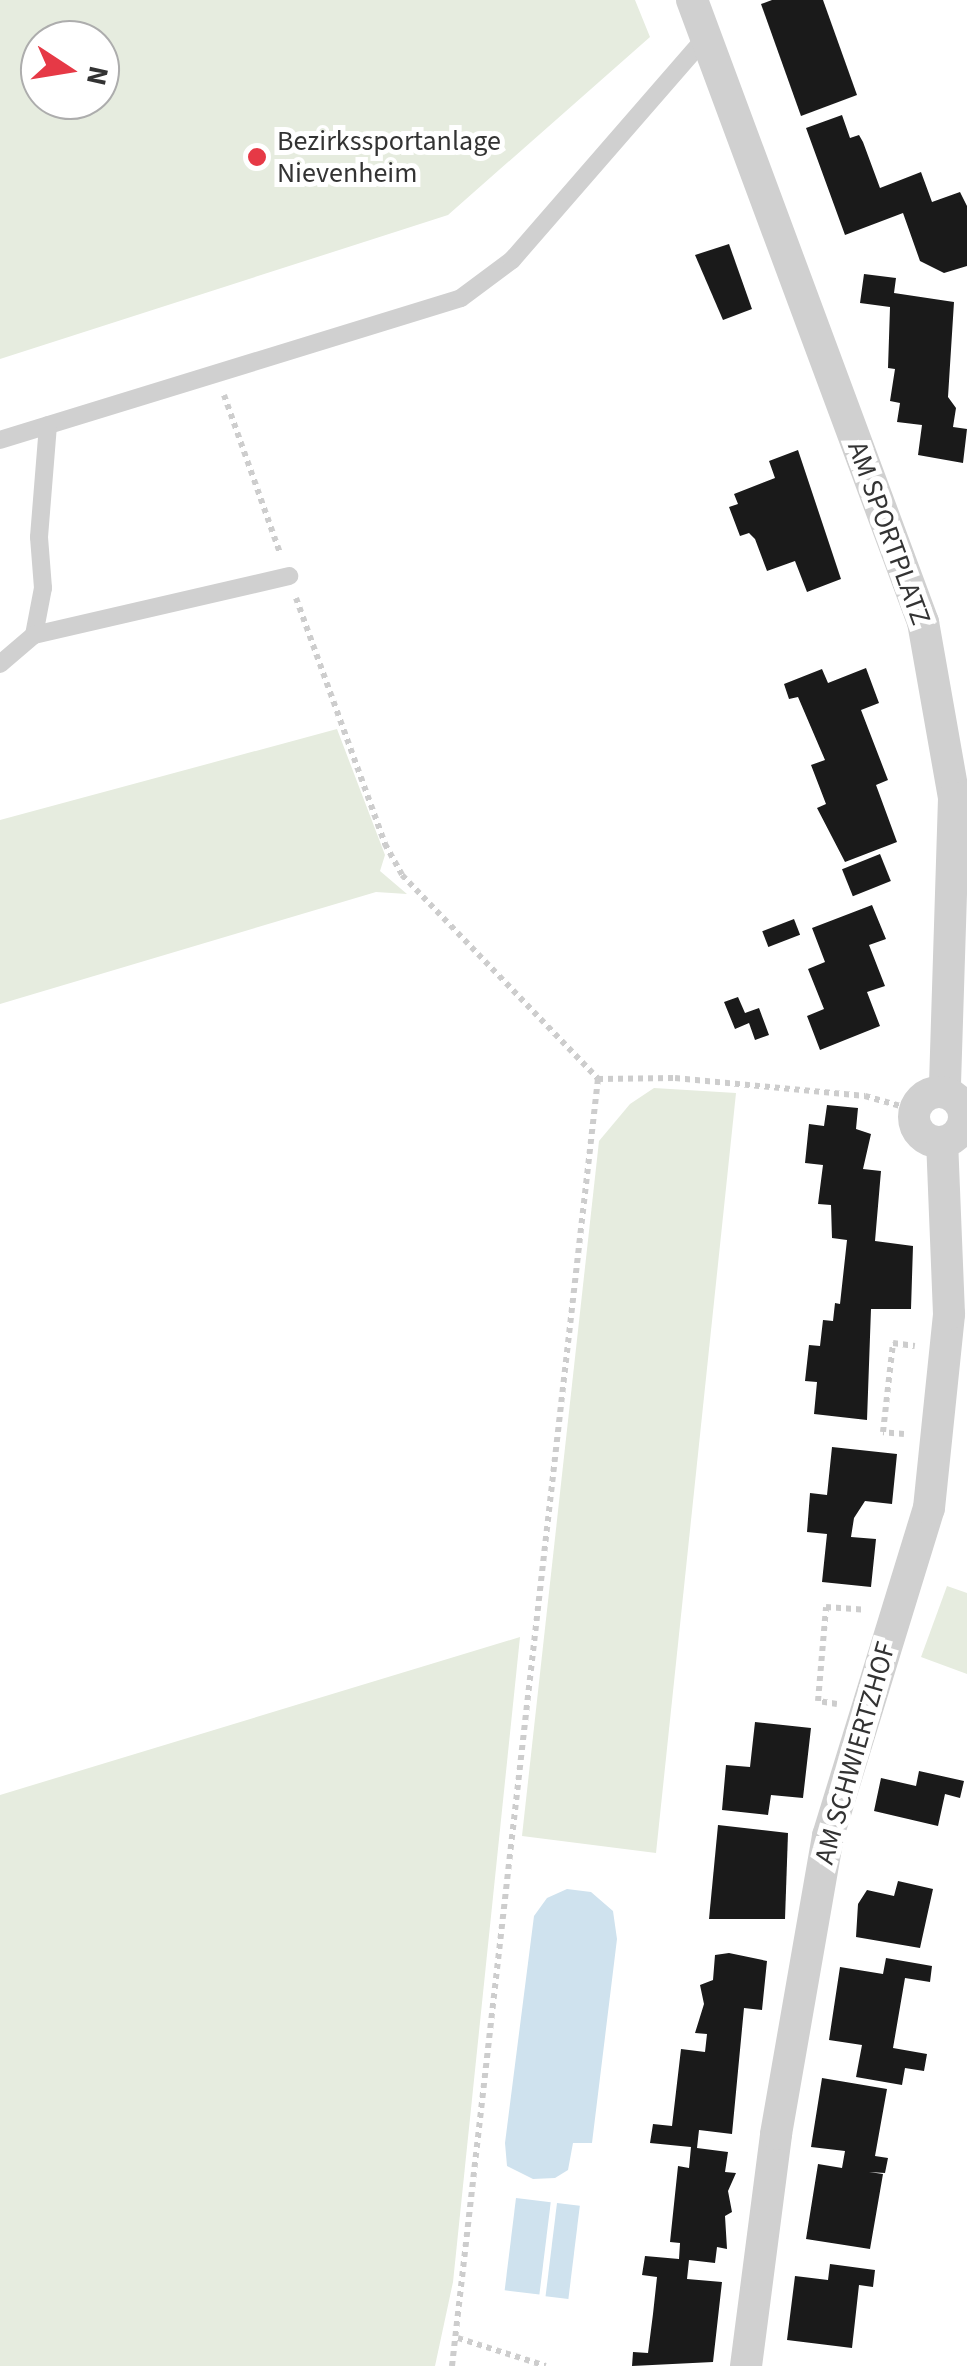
<!DOCTYPE html>
<style>
body{margin:0}
#map{position:relative;width:967px;height:2366px;overflow:hidden;background:#fff;font-family:"Source Sans 3",sans-serif}
div>[style]{position:absolute}
[style*='--x']{left:calc(var(--x)*1px);top:calc(var(--y)*1px);width:calc(var(--w)*1px);rotate:calc(var(--a)*1deg)}
.green>*{inset:0;background:#e6ecdf}
.water>*{inset:0;background:#cfe2ee;transform-origin:0 0}
.building>*{inset:0;background:#1a1a1a;transform-origin:0 0}
.path>*{height:6px;margin-top:-3px;transform-origin:0;background:repeating-linear-gradient(90deg,#cdcdcd 0 5px,transparent 0 10px)}
.lane>*{height:18px;margin:-9px;padding:0 9px;transform-origin:9px;border-radius:9px;background:#d0d0d0}
.street>*{height:32px;margin:-16px;padding:0 16px;transform-origin:16px;border-radius:16px;background:#d0d0d0}
.street>.ring{margin:-16px;padding:0;box-sizing:content-box;background:none;border:32px solid #d0d0d0;border-radius:50%}
.dots>*{width:28px;height:28px;translate:-50% -50%;box-sizing:border-box;border:5px solid #fff;border-radius:50%}
span{translate:-50% -50%;white-space:nowrap;text-align:center;line-height:1.15;-webkit-text-stroke:10px #fff;paint-order:stroke}
.poi-label{font-size:28px;color:#333}
.left{translate:0 -50%;text-align:left}
.street-label{font-size:28px;color:#333}
.north{position:absolute;left:20px;top:20px;width:100px;height:100px;box-sizing:border-box;background:#fff;border:2px solid #adadad;border-radius:50%;rotate:102deg;font-size:28px;font-weight:700;line-height:40px;text-align:center;color:#333}
.north::after{content:'';display:block;margin:auto;width:35px;height:45px;background:#e63946;clip-path:polygon(50% 0,100% 100%,50% 72%,0 100%)}
</style>
<div id="map">
<div class="green">
<div style="clip-path:polygon(evenodd,0 0,635px 0,650px 37px,448px 215px,0 359px,0 0,40px 40px,100px 40px,100px 100px,40px 100px,40px 40px)"></div>
<div style="clip-path:polygon(337px 729px,385px 855px,380px 871px,407px 894px,376px 892px,0 1004px,0 820px)"></div>
<div style="clip-path:polygon(654px 1088px,736px 1093px,656px 1853px,522px 1836px,599px 1141px,630px 1104px)"></div>
<div style="clip-path:polygon(947px 1586px,967px 1593px,967px 1674px,921px 1657px)"></div>
<div style="clip-path:polygon(520px 1637px,453px 2282px,435px 2366px,0 2366px,0 1795px)"></div>
</div>
<div class="water">
<div style="clip-path:polygon(567px 1889px,591px 1892px,613px 1911px,617px 1939px,592px 2143px,573px 2143px,568px 2170px,555px 2178px,533px 2179px,507px 2166px,505px 2143px,534px 1916px,547px 1898px)"></div>
<div style="left:516px;top:2198px;width:35px;height:93px;rotate:7deg"></div>
<div style="left:557px;top:2203px;width:23px;height:94px;rotate:7deg"></div>
</div>
<div class="building">
<div style="clip-path:polygon(772px 0,823px 0,857px 95px,801px 116px,761px 4px)"></div>
<div style="clip-path:polygon(842px 115px,850px 138px,859px 135px,863px 142px,880px 188px,921px 172px,932px 202px,960px 192px,967px 206px,967px 266px,944px 273px,920px 261px,903px 213px,845px 235px,806px 128px)"></div>
<div style="clip-path:polygon(729px 244px,752px 309px,723px 320px,695px 255px)"></div>
<div style="clip-path:polygon(864px 274px,896px 278px,894px 293px,954px 302px,948px 397px,956px 408px,953px 427px,967px 429px,963px 463px,918px 455px,922px 425px,897px 422px,900px 403px,890px 401px,895px 369px,888px 368px,890px 307px,860px 303px)"></div>
<div style="clip-path:polygon(798px 450px,841px 579px,807px 592px,795px 561px,767px 571px,755px 539px,749px 533px,740px 536px,729px 507px,738px 504px,734px 494px,775px 478px,769px 461px)"></div>
<div style="clip-path:polygon(866px 668px,879px 703px,861px 710px,888px 780px,876px 785px,897px 842px,845px 862px,817px 808px,826px 804px,811px 765px,825px 760px,798px 697px,789px 699px,784px 684px,822px 669px,828px 683px)"></div>
<div style="left:880px;top:854px;width:29px;height:41px;rotate:68deg"></div>
<div style="clip-path:polygon(872px 905px,886px 939px,869px 945px,885px 986px,867px 992px,880px 1026px,820px 1050px,807px 1016px,824px 1009px,808px 969px,825px 962px,812px 928px)"></div>
<div style="left:794px;top:919px;width:17px;height:34px;rotate:69deg"></div>
<div style="clip-path:polygon(738px 997px,745px 1013px,759px 1008px,769px 1035px,755px 1040px,749px 1023px,735px 1029px,724px 1002px)"></div>
<div style="clip-path:polygon(827px 1105px,858px 1108px,856px 1129px,871px 1134px,863px 1169px,881px 1171px,875px 1241px,913px 1246px,911px 1309px,871px 1309px,867px 1420px,814px 1414px,817px 1382px,805px 1381px,809px 1345px,820px 1346px,823px 1320px,833px 1321px,835px 1303px,840px 1304px,847px 1240px,832px 1238px,831px 1205px,818px 1204px,823px 1165px,805px 1163px,809px 1124px,824px 1126px)"></div>
<div style="clip-path:polygon(832px 1447px,897px 1454px,892px 1504px,865px 1501px,854px 1518px,851px 1537px,876px 1539px,871px 1587px,822px 1582px,827px 1534px,807px 1532px,810px 1493px,827px 1495px)"></div>
<div style="clip-path:polygon(755px 1722px,811px 1728px,803px 1798px,771px 1795px,768px 1815px,722px 1810px,726px 1765px,750px 1767px)"></div>
<div style="clip-path:polygon(919px 1771px,964px 1781px,960px 1798px,945px 1794px,938px 1826px,874px 1811px,881px 1778px,916px 1786px)"></div>
<div style="clip-path:polygon(718px 1825px,788px 1833px,785px 1919px,709px 1919px)"></div>
<div style="clip-path:polygon(898px 1881px,933px 1889px,920px 1948px,856px 1937px,858px 1904px,867px 1890px,894px 1896px)"></div>
<div style="clip-path:polygon(729px 1953px,767px 1961px,762px 2010px,744px 2008px,732px 2134px,699px 2130px,697px 2148px,728px 2152px,725px 2172px,736px 2173px,728px 2191px,732px 2212px,725px 2216px,727px 2249px,717px 2247px,715px 2263px,689px 2260px,687px 2279px,722px 2282px,713px 2362px,632px 2366px,633px 2352px,648px 2353px,653px 2314px,657px 2277px,642px 2275px,645px 2256px,679px 2259px,680px 2243px,670px 2242px,678px 2166px,689px 2168px,691px 2147px,650px 2143px,653px 2124px,672px 2126px,681px 2049px,705px 2052px,707px 2034px,695px 2033px,704px 2004px,700px 1985px,713px 1980px,715px 1955px)"></div>
<div style="clip-path:polygon(886px 1958px,932px 1966px,930px 1982px,905px 1978px,893px 2048px,927px 2054px,924px 2071px,905px 2068px,902px 2085px,856px 2077px,862px 2045px,829px 2040px,840px 1967px,883px 1974px)"></div>
<div style="clip-path:polygon(822px 2078px,887px 2089px,875px 2156px,888px 2158px,885px 2173px,869px 2172px,883px 2174px,870px 2249px,806px 2239px,818px 2164px,842px 2168px,845px 2151px,811px 2147px)"></div>
<div style="clip-path:polygon(830px 2264px,875px 2270px,873px 2287px,859px 2285px,852px 2348px,787px 2340px,795px 2276px,828px 2280px)"></div>
</div>
<div class="path">
<div style="--x:224;--y:395;--w:168;--a:70.5"></div>
<div style="--x:296;--y:598;--w:262;--a:70.1"></div>
<div style="--x:385;--y:844;--w:35;--a:61"></div>
<div style="--x:402;--y:875;--w:283;--a:46.1"></div>
<div style="--x:598;--y:1079;--w:77;--a:-0.7"></div>
<div style="--x:675;--y:1078;--w:191;--a:5.4"></div>
<div style="--x:865;--y:1096;--w:51;--a:15.9"></div>
<div style="--x:904;--y:1434;--w:21;--a:-175"></div>
<div style="--x:883;--y:1432;--w:90;--a:-83.6"></div>
<div style="--x:893;--y:1343;--w:22;--a:8"></div>
<div style="--x:837;--y:1704;--w:19;--a:-171"></div>
<div style="--x:818;--y:1701;--w:94;--a:-85.1"></div>
<div style="--x:826;--y:1607;--w:39;--a:4"></div>
<div style="--x:458;--y:2338;--w:92;--a:17.7"></div>
<div style="--x:452;--y:2366;--w:1295;--a:-83.53"></div>
</div>
<div class="lane">
<div style="--x:0;--y:440;--w:482;--a:-17.1"></div>
<div style="--x:461;--y:298;--w:64;--a:-36.7"></div>
<div style="--x:512;--y:260;--w:296;--a:-49"></div>
<div style="--x:34;--y:635;--w:48;--a:-79.2"></div>
<div style="--x:43;--y:588;--w:51;--a:-94.5"></div>
<div style="--x:39;--y:537;--w:112;--a:-85.4"></div>
<div style="--x:0;--y:664;--w:45;--a:-40.5"></div>
<div style="--x:34;--y:635;--w:262;--a:-13"></div>
</div>
<div class="street">
<div style="--x:692;--y:0;--w:664;--a:69.63"></div>
<div style="--x:923;--y:622;--w:179;--a:80"></div>
<div style="--x:954;--y:798;--w:294;--a:91.8"></div>
<div class="ring" style="left:914px;top:1092px;width:18px;height:18px"></div>
<div style="--x:746;--y:2366;--w:234;--a:-82.6"></div>
<div style="--x:776;--y:2134;--w:303;--a:-80.1"></div>
<div style="--x:828;--y:1836;--w:343;--a:-72.9"></div>
<div style="--x:929;--y:1508;--w:195;--a:-84.1"></div>
<div style="--x:949;--y:1314;--w:172;--a:-92.3"></div>
</div>
<div class="dots">
<div style="left:257px;top:157px;background:#e63946"></div>
</div>
<div class="poi-label">
<span class="left" style="left:277px;top:157px">Bezirkssportanlage<br>Nievenheim</span>
</div>
<div class="street-label">
<span style="left:889px;top:533px;rotate:70deg">AM SPORTPLATZ</span>
<span style="left:855px;top:1753px;rotate:-74deg">AM SCHWIERTZHOF</span>
</div>
<div class="north">N</div>
</div>
